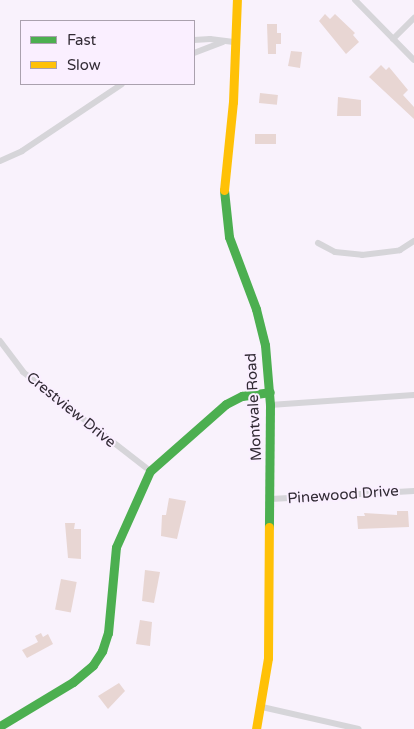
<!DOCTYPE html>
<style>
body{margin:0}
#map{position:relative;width:414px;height:729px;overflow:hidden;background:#f9f2fc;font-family:"Varela Round",sans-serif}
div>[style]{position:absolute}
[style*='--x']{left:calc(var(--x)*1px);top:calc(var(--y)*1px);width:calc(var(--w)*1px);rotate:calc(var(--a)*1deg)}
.building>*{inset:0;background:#e8d6d3;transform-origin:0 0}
.street>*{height:6px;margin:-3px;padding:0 3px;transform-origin:3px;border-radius:3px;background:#d6d5d9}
.fast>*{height:9px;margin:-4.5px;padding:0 4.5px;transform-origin:4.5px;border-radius:4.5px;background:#4caf50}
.slow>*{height:9px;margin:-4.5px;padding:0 4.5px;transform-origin:4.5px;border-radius:4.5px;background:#ffc107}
span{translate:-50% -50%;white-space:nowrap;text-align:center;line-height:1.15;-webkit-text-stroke:4px #faefff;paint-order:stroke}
.street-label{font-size:15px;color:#322b35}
.legend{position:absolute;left:20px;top:20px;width:175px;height:65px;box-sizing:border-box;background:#faefff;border:1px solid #aaa1ae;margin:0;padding:6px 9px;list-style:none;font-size:15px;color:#322b35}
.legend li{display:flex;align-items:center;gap:10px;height:25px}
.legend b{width:25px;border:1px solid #aaa1ae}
</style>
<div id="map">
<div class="building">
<div style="clip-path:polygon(325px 14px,330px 19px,335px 14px,355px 33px,353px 35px,359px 42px,346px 54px,319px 21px)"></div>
<div style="clip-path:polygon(267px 24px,277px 24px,277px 33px,281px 33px,281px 44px,276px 44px,276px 54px,268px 54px)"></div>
<div style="clip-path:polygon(291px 51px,302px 52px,300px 68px,288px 66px)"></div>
<div style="clip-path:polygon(381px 65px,386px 70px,389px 67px,408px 90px,403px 95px,414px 107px,414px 119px,369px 77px)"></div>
<div style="left:260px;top:93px;width:18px;height:10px;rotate:6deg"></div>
<div style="clip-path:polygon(338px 97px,361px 100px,361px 116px,337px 116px)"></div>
<div style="left:255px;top:134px;width:21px;height:10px"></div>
<div style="clip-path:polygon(169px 498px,186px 501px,177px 539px,161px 536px,162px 515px,166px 515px)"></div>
<div style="clip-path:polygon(397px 511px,408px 511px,409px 527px,358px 529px,357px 516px,365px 516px,364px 513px,397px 515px)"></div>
<div style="clip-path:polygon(65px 523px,75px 523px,74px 529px,81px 529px,81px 559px,68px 558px)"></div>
<div style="clip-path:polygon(145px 570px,160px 572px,154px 603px,142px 601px)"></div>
<div style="left:61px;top:579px;width:16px;height:31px;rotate:11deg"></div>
<div style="clip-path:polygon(140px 620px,152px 622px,150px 646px,136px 644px)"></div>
<div style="clip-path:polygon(41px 633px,43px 637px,48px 634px,53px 644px,27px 658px,22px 650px,38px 642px,35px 636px)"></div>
<div style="clip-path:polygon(119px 683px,125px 691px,108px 709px,98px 696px)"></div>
</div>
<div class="street">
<div style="--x:355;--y:0;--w:84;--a:45.5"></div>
<div style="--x:393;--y:39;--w:30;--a:-45"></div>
<div style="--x:194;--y:40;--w:16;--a:-4"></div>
<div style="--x:210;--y:39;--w:26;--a:7"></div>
<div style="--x:194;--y:53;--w:31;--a:-21"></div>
<div style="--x:0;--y:161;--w:24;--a:-24"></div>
<div style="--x:22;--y:151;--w:120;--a:-33.8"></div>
<div style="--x:318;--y:243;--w:19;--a:28"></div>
<div style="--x:335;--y:252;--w:27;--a:6"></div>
<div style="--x:362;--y:255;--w:38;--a:-7"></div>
<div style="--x:400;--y:250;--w:17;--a:-33"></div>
<div style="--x:0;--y:341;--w:39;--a:53"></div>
<div style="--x:23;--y:372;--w:161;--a:37.9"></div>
<div style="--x:270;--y:405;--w:144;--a:-4"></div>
<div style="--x:271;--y:499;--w:143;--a:-3.2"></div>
<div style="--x:262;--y:707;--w:99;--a:12.8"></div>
</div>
<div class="fast">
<div style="--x:224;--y:190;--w:47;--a:83.9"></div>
<div style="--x:229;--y:237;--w:77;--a:69.4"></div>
<div style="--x:256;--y:309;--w:37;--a:76"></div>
<div style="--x:265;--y:345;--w:60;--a:85.2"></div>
<div style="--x:270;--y:405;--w:122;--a:90.5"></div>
<div style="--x:0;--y:726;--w:85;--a:-31.1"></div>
<div style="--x:73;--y:682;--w:26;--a:-40"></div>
<div style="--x:93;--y:665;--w:17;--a:-57"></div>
<div style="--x:102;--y:651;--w:19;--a:-72"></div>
<div style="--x:108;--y:633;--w:86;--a:-84.7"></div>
<div style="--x:116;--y:547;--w:83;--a:-65.9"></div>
<div style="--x:150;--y:471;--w:101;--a:-41.4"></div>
<div style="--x:226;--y:404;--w:18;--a:-27"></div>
<div style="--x:242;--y:396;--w:28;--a:-8"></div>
</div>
<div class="slow">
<div style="--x:224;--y:190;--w:88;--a:-84.2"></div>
<div style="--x:233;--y:102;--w:102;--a:-87.8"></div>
<div style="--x:256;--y:729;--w:72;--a:-80.4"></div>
<div style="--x:268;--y:658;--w:131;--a:-89.6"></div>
</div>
<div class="street-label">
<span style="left:254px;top:407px;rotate:-93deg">Montvale Road</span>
<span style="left:71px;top:410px;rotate:39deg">Crestview Drive</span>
<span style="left:343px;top:495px;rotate:-4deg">Pinewood Drive</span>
</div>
<ul class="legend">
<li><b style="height:6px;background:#4caf50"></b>Fast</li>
<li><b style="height:6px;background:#ffc107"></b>Slow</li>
</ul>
</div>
